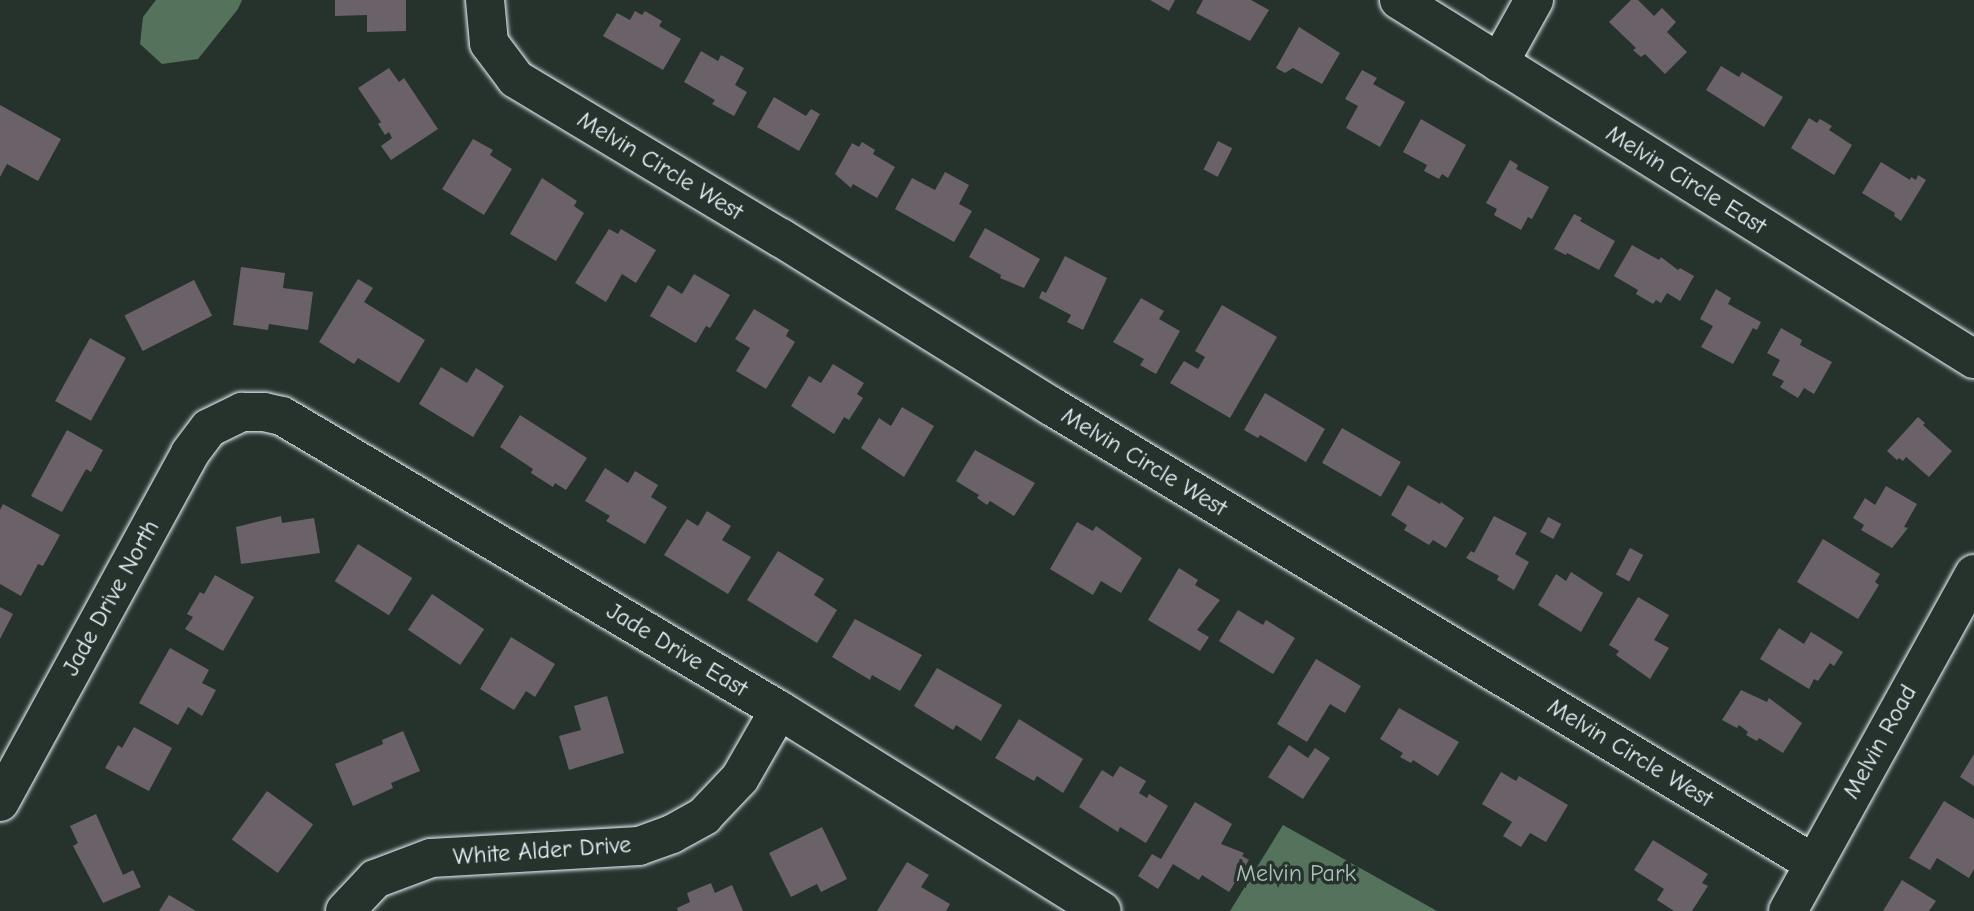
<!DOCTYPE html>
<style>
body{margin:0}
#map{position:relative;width:1974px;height:911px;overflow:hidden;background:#26332d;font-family:"Comic Neue",sans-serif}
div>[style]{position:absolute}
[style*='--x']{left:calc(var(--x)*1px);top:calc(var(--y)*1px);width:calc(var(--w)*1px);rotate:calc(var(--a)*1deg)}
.green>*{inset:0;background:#55735c}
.building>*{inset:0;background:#6a6169;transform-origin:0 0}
.roads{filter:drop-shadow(0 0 2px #e8f1f8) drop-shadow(0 0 2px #e8f1f8)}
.minor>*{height:38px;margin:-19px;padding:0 19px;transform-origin:19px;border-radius:19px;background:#26332d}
span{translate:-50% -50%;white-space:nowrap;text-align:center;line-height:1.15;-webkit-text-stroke:7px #26332d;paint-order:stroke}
.street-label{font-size:24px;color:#e8f1f8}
.park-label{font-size:24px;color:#adbfba}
</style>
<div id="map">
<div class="green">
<div style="clip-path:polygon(156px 0,242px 0,238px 9px,198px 59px,162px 64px,140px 44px,143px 17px)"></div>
<div style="clip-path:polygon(1283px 825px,1437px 911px,1230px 911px)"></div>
</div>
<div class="building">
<div style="clip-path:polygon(335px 0,406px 0,406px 31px,367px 32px,367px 15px,335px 16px)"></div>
<div style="clip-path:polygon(1150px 0,1175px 0,1169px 11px)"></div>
<div style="clip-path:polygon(1203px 0,1251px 0,1269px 10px,1250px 41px,1196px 13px)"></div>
<div style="clip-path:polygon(1631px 0,1638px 0,1654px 16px,1662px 8px,1676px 22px,1667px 32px,1687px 52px,1665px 74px,1645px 54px,1641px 57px,1633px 50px,1636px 48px,1609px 22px)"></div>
<div style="clip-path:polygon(635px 11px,642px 15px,645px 11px,662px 21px,659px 26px,681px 39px,663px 70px,603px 36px,617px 13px,630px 20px)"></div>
<div style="clip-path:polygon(1299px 27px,1340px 53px,1322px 84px,1293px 68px,1285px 73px,1276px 68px)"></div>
<div style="clip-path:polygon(701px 51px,718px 61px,721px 55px,744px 68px,735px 85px,747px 92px,734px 116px,712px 104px,715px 100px,684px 82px)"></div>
<div style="clip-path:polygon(1721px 66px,1739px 77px,1742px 72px,1783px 97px,1764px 127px,1706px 90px)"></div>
<div style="clip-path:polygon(389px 68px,399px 82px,404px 78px,438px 129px,391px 160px,381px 146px,392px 138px,389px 132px,385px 135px,378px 124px,381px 122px,358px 88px)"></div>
<div style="clip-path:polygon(1362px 70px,1377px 78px,1373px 84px,1405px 102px,1380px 147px,1346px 128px,1358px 106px,1345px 99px)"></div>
<div style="clip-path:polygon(774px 97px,806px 116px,811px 109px,820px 114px,799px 151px,757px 127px)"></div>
<div style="clip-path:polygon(0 105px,61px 139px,38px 181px,7px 164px,0 177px)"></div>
<div style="clip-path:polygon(1809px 118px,1817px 123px,1820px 119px,1832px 126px,1829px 130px,1852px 145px,1834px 175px,1791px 148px)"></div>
<div style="clip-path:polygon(1421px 119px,1466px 145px,1448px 178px,1442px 174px,1439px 179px,1424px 171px,1427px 165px,1403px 152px)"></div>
<div style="clip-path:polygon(473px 139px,493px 150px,490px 155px,512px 169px,484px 215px,442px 189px)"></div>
<div style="left:1218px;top:141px;width:16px;height:32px;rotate:27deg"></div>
<div style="clip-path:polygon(862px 142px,875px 150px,873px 154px,895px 167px,877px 198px,853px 184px,851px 188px,835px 174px,852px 143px,859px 147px)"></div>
<div style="clip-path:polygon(1510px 160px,1518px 165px,1516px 169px,1549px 187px,1532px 219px,1528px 217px,1521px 230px,1494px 215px,1497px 209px,1486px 203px)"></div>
<div style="clip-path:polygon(1881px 162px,1910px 180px,1911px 177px,1916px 180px,1918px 175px,1926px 180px,1901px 221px,1894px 216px,1895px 213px,1862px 193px)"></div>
<div style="clip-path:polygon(945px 172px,969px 185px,959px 204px,972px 211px,954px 242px,895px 209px,912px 178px,935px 190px)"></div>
<div style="clip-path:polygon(542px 178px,577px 201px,574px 206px,584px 213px,556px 261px,510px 234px)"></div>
<div style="clip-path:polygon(1574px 214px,1582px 218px,1580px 221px,1615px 241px,1599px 270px,1567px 253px,1566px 255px,1554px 249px)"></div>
<div style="clip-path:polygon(985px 228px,1040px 259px,1024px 288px,1000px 278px,1001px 275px,969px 257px)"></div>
<div style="clip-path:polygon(609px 229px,618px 234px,621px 229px,656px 250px,636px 283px,622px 274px,606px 302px,575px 283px)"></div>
<div style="clip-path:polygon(1632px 245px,1659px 260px,1661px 257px,1678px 270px,1680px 268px,1694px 276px,1680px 301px,1667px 293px,1661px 303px,1656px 300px,1653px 304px,1636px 294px,1638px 290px,1614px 276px)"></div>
<div style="clip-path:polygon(1065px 256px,1107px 278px,1083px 330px,1067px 322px,1071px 315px,1039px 298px,1042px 291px,1046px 293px)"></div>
<div style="clip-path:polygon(241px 267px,285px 273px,283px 288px,313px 292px,308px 330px,269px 324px,268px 330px,233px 325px)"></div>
<div style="clip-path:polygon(694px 274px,730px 295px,710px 328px,706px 326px,696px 343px,650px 316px,668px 285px,682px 294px)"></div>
<div style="clip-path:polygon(358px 279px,373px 288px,364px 302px,425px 340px,399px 383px,358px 358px,354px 364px,319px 342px)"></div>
<div style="left:194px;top:280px;width:40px;height:78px;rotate:63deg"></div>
<div style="clip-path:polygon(1716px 289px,1731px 298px,1728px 304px,1761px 322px,1757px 330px,1753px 328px,1733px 364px,1701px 347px,1713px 326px,1700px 319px)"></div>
<div style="clip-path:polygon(1141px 298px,1164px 311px,1159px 319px,1180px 331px,1156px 374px,1140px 365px,1144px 359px,1113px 342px)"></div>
<div style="clip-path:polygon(1222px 305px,1277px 337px,1230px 418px,1170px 383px,1184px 361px,1198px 369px,1205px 357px,1195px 351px)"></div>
<div style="clip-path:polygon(754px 309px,789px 330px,786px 336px,795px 342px,766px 389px,736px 371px,750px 348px,735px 339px)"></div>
<div style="clip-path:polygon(1781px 328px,1802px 340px,1800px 345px,1832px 362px,1814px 394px,1804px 388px,1798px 398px,1780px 387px,1784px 381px,1772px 375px,1780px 360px,1767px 353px)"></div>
<div style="left:90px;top:338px;width:41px;height:72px;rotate:29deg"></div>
<div style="clip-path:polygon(833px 364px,864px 383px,857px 394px,863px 398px,849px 420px,844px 417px,834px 434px,791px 406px,809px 376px,821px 383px)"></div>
<div style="clip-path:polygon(441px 367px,467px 383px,476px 368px,504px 386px,473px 437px,419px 404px)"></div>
<div style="clip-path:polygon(1265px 393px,1325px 429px,1306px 462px,1260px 435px,1258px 438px,1244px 430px)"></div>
<div style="clip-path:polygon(902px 407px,934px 426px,904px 477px,861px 448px,879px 418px,891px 426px)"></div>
<div style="clip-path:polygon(520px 415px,587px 458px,566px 490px,555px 483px,553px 487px,531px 473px,533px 469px,500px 447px)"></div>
<div style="clip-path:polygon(1918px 417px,1925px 423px,1923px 425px,1952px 451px,1929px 477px,1906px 457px,1903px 461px,1899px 458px,1897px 460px,1887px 451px)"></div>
<div style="left:1342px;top:428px;width:68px;height:40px;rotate:30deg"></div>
<div style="clip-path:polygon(67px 430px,103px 450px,91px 472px,86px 469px,62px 512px,31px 496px)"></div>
<div style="clip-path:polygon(975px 450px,1035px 483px,1014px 516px,990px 501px,987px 505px,977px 498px,979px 495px,956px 481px)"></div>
<div style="clip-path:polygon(605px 468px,628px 483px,635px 471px,658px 485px,651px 497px,667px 507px,645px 544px,606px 521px,610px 516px,585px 501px)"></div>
<div style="clip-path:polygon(1408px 485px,1440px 504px,1441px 502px,1464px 518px,1446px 548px,1433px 540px,1429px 545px,1404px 530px,1407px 525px,1391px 515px)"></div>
<div style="clip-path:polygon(1886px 486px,1917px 504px,1904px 527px,1908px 528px,1892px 548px,1861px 530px,1864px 525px,1853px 518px,1865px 498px,1875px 505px)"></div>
<div style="clip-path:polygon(3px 504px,60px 535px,43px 566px,38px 564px,21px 596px,0 584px,0 510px)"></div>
<div style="clip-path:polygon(707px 511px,731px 526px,722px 540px,751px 557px,728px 594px,664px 555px,687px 519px,698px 526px)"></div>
<div style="clip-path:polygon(281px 516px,282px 523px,314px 518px,320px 553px,241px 564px,236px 527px)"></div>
<div style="clip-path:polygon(1494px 516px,1527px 533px,1515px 554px,1529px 562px,1514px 590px,1497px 580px,1499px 576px,1466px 558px,1471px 551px,1474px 553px)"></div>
<div style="left:1548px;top:517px;width:15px;height:17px;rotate:28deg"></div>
<div style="clip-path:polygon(1077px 522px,1093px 531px,1096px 526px,1142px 558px,1121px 593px,1101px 581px,1093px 595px,1050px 569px)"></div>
<div style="clip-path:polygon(1823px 539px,1880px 574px,1875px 582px,1879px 585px,1858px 619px,1797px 582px)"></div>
<div style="left:358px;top:544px;width:64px;height:44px;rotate:32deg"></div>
<div style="left:1630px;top:548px;width:15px;height:30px;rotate:28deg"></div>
<div style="clip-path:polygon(778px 551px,824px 579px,814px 595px,837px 610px,817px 643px,747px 600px)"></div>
<div style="clip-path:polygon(1179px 568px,1198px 580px,1195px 585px,1220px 600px,1197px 630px,1209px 637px,1200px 651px,1148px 620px)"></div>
<div style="clip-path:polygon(1571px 572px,1603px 593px,1581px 632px,1538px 605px,1556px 574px,1566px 581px)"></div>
<div style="clip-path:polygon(215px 575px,254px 597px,223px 651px,185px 629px,193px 617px,187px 614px,200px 592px,204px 594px)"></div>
<div style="left:432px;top:594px;width:63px;height:43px;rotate:34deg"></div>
<div style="clip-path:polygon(1638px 597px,1669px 615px,1654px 640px,1669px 648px,1650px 679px,1616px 655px,1619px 651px,1609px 645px)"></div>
<div style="clip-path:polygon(0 607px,13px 614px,0 639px)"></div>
<div style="clip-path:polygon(1238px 610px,1263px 625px,1266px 620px,1295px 638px,1273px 674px,1219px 641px)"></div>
<div style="clip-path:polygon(855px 619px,922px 655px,900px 691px,872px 675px,870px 680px,832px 657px)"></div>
<div style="clip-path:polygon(1779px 628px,1804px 644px,1811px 632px,1843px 652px,1834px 666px,1830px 663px,1818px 681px,1814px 679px,1809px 689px,1760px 659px)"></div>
<div style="clip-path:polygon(511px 637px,555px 664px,535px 697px,526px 691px,514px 710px,480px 689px)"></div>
<div style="clip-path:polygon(170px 648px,209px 670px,202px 683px,216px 690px,202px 716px,188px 707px,178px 725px,139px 703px)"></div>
<div style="clip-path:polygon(1316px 659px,1361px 686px,1345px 713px,1330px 704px,1307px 742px,1277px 724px)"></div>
<div style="clip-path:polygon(937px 668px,1002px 705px,981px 741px,956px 725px,953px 730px,914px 706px)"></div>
<div style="clip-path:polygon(1741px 690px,1767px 702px,1769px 698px,1802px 723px,1783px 753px,1759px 738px,1757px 741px,1746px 735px,1748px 732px,1739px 725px,1737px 728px,1722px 720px)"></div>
<div style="clip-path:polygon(607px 696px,624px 753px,569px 770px,559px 736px,581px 730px,574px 706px)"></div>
<div style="clip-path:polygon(1399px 708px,1459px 742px,1438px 776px,1413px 760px,1411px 763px,1400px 757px,1403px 753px,1380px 739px)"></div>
<div style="clip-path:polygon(1019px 719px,1083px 759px,1063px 793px,1037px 776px,1034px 781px,995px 758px)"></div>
<div style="clip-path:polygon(134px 727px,172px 748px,149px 791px,105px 768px,118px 745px,122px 748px)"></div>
<div style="clip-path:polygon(403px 731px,420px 771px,391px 783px,393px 788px,353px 806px,335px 764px,383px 744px,382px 740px)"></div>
<div style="clip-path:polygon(1289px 745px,1308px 758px,1315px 748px,1330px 758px,1303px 799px,1268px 777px)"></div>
<div style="clip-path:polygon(1974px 754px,1974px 786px,1960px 777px)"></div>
<div style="clip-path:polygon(1120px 766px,1146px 781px,1139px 793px,1147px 798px,1149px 794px,1168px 806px,1146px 843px,1120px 827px,1118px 832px,1079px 807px,1102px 770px,1113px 777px)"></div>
<div style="clip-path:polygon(1501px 772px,1516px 781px,1519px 776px,1568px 805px,1546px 842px,1530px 833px,1521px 847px,1503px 836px,1512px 822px,1482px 804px)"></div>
<div style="left:267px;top:791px;width:57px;height:60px;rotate:36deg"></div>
<div style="clip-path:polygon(1944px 801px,1974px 819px,1974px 869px,1969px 878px,1937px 858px,1930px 870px,1909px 858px)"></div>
<div style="clip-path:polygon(1195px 802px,1232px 824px,1221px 844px,1244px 853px,1242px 856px,1249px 860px,1229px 892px,1202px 875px,1199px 880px,1173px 864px,1158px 889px,1138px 876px,1152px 854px,1161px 859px)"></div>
<div style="clip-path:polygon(96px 814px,123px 875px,133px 870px,141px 887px,103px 903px,73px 846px,78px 843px,70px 826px)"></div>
<div style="clip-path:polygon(822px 827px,847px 879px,821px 892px,817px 884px,791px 897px,769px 853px)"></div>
<div style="clip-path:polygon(1653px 840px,1708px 874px,1702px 883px,1708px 886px,1692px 911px,1674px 911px,1657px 900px,1664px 889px,1634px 870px)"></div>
<div style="clip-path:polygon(907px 862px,929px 875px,921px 887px,950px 904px,946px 911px,877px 911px)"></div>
<div style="clip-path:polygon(1902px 880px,1936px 901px,1929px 911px,1883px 911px)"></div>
<div style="clip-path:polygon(711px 883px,715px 893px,732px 885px,743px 911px,678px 911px,677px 908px,690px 902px,687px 893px)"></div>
<div style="clip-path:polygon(169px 895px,196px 911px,159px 911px)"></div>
</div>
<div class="roads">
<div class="minor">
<div style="--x:485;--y:0;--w:43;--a:84.7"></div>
<div style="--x:489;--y:43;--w:45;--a:53.1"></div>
<div style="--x:516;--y:79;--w:309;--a:31"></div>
<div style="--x:781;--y:238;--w:318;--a:31.9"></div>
<div style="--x:1051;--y:406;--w:889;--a:30.95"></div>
<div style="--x:1399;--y:0;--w:678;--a:31.98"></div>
<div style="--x:1499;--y:63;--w:72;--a:-60.9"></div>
<div style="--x:0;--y:802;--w:397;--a:-61.4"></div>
<div style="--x:190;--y:453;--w:31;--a:-53"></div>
<div style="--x:209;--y:428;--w:37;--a:-26"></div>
<div style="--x:242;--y:412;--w:22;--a:0"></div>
<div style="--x:264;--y:412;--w:18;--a:13"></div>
<div style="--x:282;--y:416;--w:577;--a:30.61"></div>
<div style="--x:779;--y:710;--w:380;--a:31.9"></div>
<div style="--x:345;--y:911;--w:44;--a:-46.8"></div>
<div style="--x:375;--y:879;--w:60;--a:-20.6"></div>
<div style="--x:431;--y:858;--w:208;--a:-3.3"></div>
<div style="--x:639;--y:846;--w:35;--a:-20"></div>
<div style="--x:672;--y:834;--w:37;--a:-29"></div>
<div style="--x:704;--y:816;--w:52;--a:-46.5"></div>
<div style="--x:740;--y:778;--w:78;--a:-60.2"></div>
<div style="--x:1788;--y:911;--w:385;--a:-61.1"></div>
</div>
</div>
<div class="street-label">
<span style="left:660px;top:166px;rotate:31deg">Melvin Circle West</span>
<span style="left:1686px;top:180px;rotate:32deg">Melvin Circle East</span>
<span style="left:1144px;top:462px;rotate:31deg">Melvin Circle West</span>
<span style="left:111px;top:598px;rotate:-61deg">Jade Drive North</span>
<span style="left:677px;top:650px;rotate:31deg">Jade Drive East</span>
<span style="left:1880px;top:742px;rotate:-61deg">Melvin Road</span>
<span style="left:1630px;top:753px;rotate:31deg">Melvin Circle West</span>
<span style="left:542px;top:851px;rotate:-4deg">White Alder Drive</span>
</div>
<div class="park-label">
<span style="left:1296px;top:874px">Melvin Park</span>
</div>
</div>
